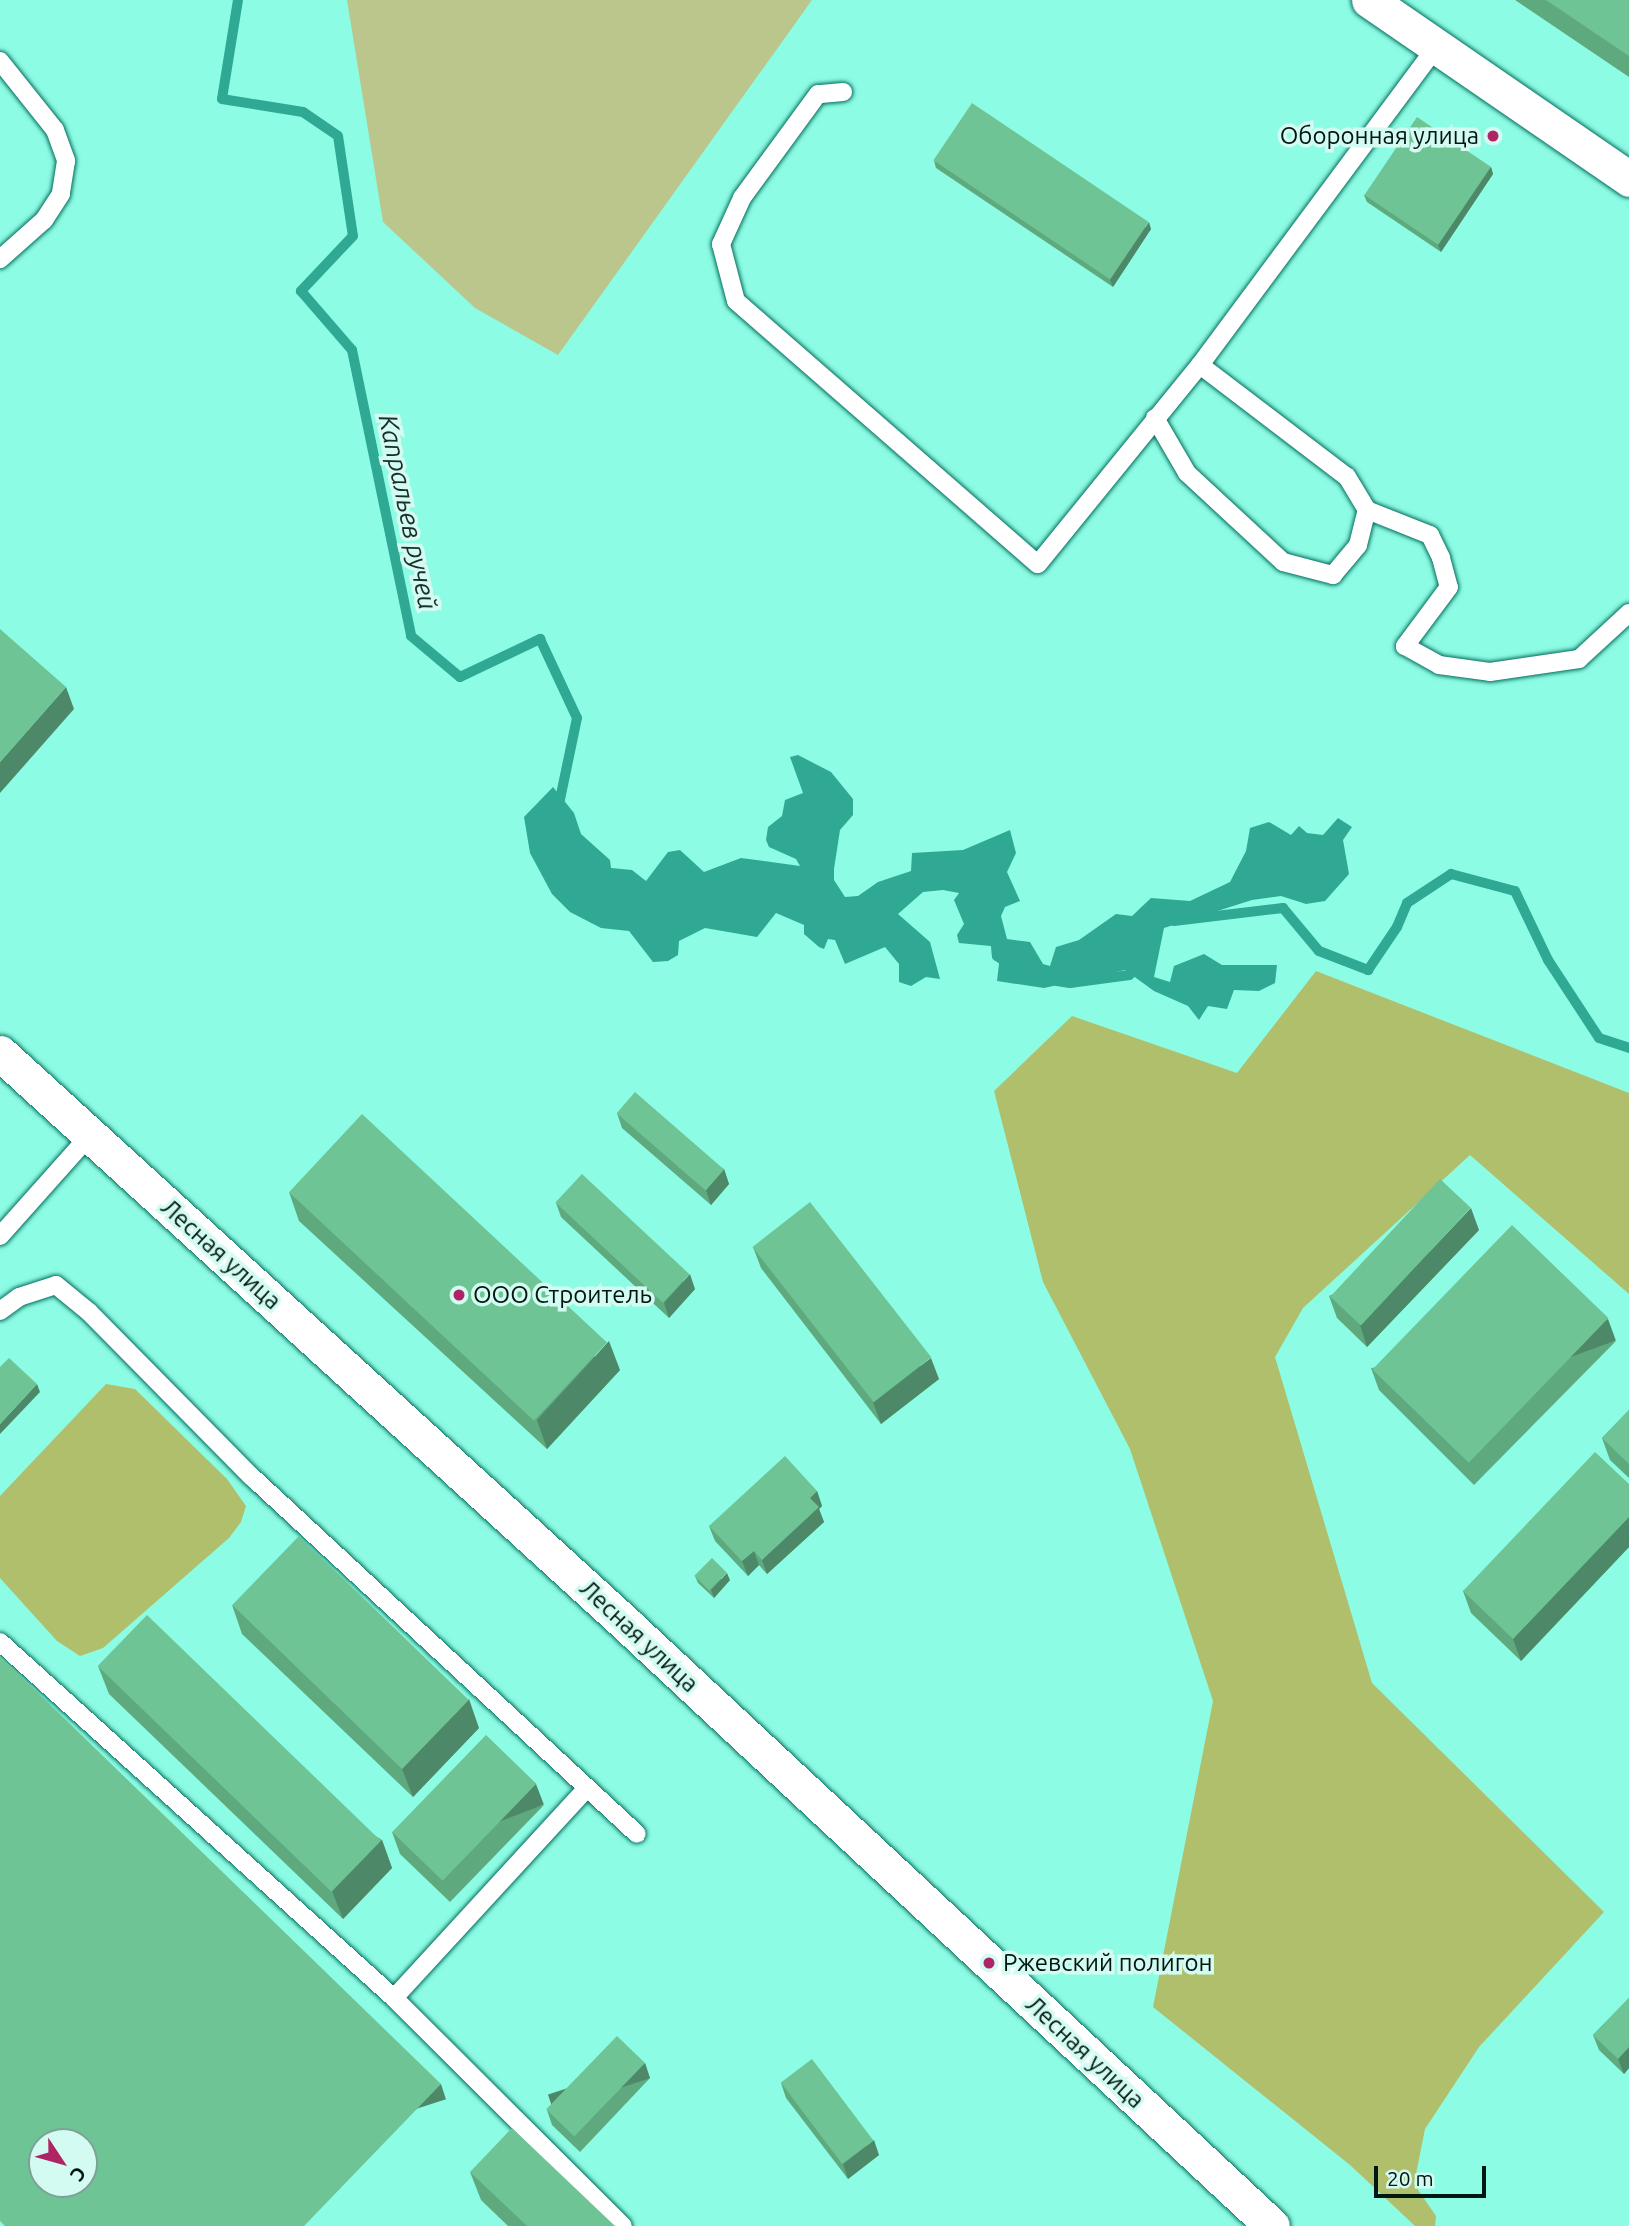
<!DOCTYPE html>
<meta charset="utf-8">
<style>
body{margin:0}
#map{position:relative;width:1629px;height:2226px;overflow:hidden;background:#8dfce4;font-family:Ubuntu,sans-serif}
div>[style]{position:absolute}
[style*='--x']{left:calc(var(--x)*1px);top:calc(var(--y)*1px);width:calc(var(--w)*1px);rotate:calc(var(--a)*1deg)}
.green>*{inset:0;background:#bac68c}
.forest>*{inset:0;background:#afbf6c}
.water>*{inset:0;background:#2fa993}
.stream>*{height:10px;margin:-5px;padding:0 5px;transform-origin:5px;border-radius:5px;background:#2fa993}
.roads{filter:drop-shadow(0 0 2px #036d5d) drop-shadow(0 0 2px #036d5d)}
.lane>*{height:18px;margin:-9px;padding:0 9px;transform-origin:9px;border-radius:9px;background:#fff}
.street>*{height:35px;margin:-17.5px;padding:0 17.5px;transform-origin:17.5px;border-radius:17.5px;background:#fff}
.wall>*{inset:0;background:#5fa97f}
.shaded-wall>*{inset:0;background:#4d8968;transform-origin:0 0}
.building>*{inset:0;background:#6ec494;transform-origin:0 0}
.dots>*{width:19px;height:19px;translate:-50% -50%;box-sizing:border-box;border:4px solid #d3fbf1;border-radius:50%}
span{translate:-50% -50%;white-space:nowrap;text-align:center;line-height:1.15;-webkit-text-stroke:7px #d3fbf1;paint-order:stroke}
.poi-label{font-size:24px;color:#001712}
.right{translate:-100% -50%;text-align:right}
.left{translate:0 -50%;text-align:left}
.street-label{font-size:24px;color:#001712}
.water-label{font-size:26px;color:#1a2e2a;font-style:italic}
.north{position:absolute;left:28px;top:2128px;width:70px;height:70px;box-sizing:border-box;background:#d3fbf1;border:2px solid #7fa098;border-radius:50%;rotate:126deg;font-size:19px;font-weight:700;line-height:28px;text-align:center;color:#001712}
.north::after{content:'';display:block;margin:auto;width:24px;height:32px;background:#ae2465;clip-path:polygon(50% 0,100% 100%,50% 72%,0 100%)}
.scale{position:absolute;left:1374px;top:2166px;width:112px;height:32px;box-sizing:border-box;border:4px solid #001712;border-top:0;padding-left:9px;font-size:21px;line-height:24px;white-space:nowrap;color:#001712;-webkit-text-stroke:5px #d3fbf1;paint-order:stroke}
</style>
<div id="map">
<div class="green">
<div style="clip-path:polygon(347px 0,812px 0,558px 355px,475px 308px,383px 222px)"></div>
</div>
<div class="forest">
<div style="clip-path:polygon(1316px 971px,1629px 1093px,1629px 1294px,1470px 1155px,1303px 1308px,1275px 1357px,1372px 1683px,1604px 1912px,1479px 2047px,1425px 2129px,1414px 2184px,1436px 2216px,1435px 2226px,1415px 2226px,1350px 2165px,1153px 2007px,1213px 1701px,1130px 1449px,1043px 1282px,994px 1091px,1072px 1016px,1237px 1073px)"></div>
<div style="clip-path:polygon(106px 1384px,135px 1389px,227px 1479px,246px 1506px,241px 1522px,229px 1538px,103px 1648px,80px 1656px,57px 1641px,0 1578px,0 1496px)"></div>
</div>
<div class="water">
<div style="clip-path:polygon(798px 755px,831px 772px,853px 799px,853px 815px,840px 830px,834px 869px,834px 880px,845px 897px,858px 896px,878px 882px,911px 871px,912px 853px,963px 850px,1010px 830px,1016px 853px,1007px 872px,1020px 901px,1005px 907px,1001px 916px,1007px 939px,1030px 942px,1043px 964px,1050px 966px,1056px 947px,1079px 940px,1116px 914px,1132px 916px,1151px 898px,1190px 901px,1230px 882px,1246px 851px,1250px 828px,1269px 822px,1291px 835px,1299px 826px,1307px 833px,1323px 835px,1338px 818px,1352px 827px,1343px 840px,1349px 874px,1325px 901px,1306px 904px,1281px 896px,1252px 900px,1164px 928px,1154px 977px,1170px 982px,1174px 966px,1204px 954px,1222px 965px,1277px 965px,1275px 983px,1259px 991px,1234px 990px,1227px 1009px,1208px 1006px,1199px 1020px,1188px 1006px,1154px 991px,1125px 970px,1044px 988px,997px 981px,1001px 947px,959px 943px,957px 935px,964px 924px,954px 900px,959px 893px,943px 890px,923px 892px,898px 914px,930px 942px,940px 979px,926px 977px,911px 986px,899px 982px,899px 964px,885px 947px,845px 964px,835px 940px,828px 939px,824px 949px,819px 947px,804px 934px,804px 925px,776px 913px,757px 937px,705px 928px,679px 941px,678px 955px,668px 961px,653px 962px,629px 931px,601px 928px,570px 912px,552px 894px,530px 853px,524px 817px,553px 787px,574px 813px,581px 834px,610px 860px,611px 868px,632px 870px,646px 881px,668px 852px,680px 850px,704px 872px,741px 858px,800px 866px,796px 859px,769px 847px,766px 840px,768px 827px,782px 816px,785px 800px,803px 793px,790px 757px)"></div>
</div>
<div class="stream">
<div style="--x:238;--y:0;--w:100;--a:99.2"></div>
<div style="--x:222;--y:99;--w:82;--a:9.1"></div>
<div style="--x:303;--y:112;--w:42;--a:34.4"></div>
<div style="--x:338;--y:136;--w:101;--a:81.5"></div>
<div style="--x:353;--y:236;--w:76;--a:133.4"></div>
<div style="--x:301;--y:291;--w:78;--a:49.2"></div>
<div style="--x:352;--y:350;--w:292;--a:78.3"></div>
<div style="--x:411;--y:636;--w:64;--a:39.9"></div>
<div style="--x:460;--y:677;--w:89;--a:-25.4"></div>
<div style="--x:540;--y:639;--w:87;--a:64.9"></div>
<div style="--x:577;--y:718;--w:93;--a:101.8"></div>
<div style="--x:1174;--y:921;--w:110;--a:-6.8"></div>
<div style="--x:1283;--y:908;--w:56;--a:50.1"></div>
<div style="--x:1319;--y:951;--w:53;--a:21.2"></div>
<div style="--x:1368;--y:970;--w:52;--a:-56"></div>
<div style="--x:1397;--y:927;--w:26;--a:-67"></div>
<div style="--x:1407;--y:903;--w:53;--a:-33.4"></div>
<div style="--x:1451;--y:874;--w:66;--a:14.9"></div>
<div style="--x:1515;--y:891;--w:76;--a:64.4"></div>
<div style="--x:1548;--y:960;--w:93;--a:56.8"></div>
<div style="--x:1599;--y:1038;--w:32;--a:18"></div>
<div style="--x:995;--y:935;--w:21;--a:85"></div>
<div style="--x:997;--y:956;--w:16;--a:35"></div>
<div style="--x:1057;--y:981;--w:13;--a:9"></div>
<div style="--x:1070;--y:983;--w:60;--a:-7.7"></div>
<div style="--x:1129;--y:975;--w:16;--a:-43"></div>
</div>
<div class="roads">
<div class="lane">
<div style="--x:0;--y:61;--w:88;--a:51.4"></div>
<div style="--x:55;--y:130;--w:33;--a:70"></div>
<div style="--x:66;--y:161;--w:33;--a:99"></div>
<div style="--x:61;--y:194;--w:31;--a:123"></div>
<div style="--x:44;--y:220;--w:59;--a:138.4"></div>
<div style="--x:843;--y:92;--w:25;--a:175"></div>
<div style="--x:818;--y:94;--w:129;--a:126.2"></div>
<div style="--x:742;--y:198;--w:51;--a:114.5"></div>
<div style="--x:721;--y:244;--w:59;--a:75.3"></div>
<div style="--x:736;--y:301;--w:400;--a:41.1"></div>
<div style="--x:1038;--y:564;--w:257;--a:-50.9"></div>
<div style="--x:1200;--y:365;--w:396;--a:-53.4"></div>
<div style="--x:1155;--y:418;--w:64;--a:59.8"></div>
<div style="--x:1187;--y:473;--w:131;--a:42.8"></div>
<div style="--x:1283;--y:562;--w:52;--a:14.6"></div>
<div style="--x:1333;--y:575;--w:39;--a:-50"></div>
<div style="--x:1358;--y:545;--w:36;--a:-76"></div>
<div style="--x:1367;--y:510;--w:39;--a:-121"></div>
<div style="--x:1347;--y:477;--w:185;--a:-142.7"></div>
<div style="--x:1367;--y:510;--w:68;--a:21.6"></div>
<div style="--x:1430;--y:535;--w:25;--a:64"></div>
<div style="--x:1441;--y:558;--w:30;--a:75"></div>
<div style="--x:1449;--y:587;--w:74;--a:126.7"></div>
<div style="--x:1405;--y:646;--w:39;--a:29"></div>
<div style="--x:1439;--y:665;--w:51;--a:7.8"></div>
<div style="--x:1490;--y:672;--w:90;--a:-8.3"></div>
<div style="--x:1579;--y:659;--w:68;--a:-42.6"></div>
<div style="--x:0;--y:1236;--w:135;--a:-48.3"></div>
<div style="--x:0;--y:1311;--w:24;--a:-36"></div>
<div style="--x:19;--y:1297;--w:39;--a:-18"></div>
<div style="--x:56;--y:1285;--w:43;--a:39.3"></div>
<div style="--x:89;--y:1312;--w:231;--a:45.4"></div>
<div style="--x:251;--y:1476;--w:526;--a:42.84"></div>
<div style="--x:0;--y:1642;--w:531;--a:42.1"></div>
<div style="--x:394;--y:1998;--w:323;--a:44.9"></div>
<div style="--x:394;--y:1998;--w:285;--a:-47.4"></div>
</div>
<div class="street">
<div style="--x:1369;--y:0;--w:316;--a:34.5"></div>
<div style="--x:0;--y:1053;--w:846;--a:42.36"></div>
<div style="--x:625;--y:1623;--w:884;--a:42.98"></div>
</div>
</div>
<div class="wall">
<div style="clip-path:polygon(1515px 0,1629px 0,1629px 77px)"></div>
<div style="clip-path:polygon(934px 161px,1151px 229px,1113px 287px,936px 168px)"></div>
<div style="clip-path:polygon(1491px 167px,1493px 174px,1441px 252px,1367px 202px,1364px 195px)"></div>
<div style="clip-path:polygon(617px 1113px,724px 1169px,729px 1184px,711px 1205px,622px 1128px)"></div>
<div style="clip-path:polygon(289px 1192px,620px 1370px,547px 1449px,299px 1221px)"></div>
<div style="clip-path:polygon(556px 1203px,695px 1289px,669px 1318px,561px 1217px)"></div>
<div style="clip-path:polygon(1479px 1230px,1367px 1347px,1337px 1318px,1329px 1296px)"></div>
<div style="clip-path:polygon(753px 1247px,939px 1379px,881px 1424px,761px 1268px)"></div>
<div style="clip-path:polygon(1616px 1341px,1474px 1485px,1379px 1390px,1371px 1368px)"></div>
<div style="clip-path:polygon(1629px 1410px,1629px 1478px,1610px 1460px,1602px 1438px)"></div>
<div style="clip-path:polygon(1629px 1484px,1629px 1547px,1521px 1661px,1471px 1613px,1463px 1591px)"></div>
<div style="clip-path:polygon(817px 1491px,822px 1506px,819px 1509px,824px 1522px,767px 1574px,759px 1565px,748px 1576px,715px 1541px,709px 1526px)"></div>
<div style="clip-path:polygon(695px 1576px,730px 1580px,714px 1598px,698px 1583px)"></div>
<div style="clip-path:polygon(232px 1605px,479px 1728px,413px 1797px,242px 1634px)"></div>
<div style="clip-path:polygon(98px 1666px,382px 1840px,392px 1868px,343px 1919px,109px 1694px)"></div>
<div style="clip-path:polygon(544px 1805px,450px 1902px,400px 1854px,392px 1832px)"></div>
<div style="clip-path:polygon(1629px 1998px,1629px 2068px,1624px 2074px,1599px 2050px,1593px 2035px)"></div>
<div style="clip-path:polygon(645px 2063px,650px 2078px,580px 2152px,552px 2125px,547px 2110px)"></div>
<div style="clip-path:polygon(781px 2083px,879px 2155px,848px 2179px,786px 2098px)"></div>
<div style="clip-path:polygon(470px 2172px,615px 2226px,508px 2226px,481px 2200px)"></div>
</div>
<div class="shaded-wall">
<div style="clip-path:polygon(1491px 167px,1493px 174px,1441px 252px,1438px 245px)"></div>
<div style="clip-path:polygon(1149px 222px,1151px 229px,1113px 287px,1110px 280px)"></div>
<div style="clip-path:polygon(66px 687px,74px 709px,0 793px,0 762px)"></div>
<div style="clip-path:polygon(724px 1169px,729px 1184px,711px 1205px,706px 1190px)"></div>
<div style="clip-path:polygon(1471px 1208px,1479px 1230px,1367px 1347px,1360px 1325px)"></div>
<div style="clip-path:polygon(690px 1274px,695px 1289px,669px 1318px,664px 1303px)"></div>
<div style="left:1608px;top:1319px;width:23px;height:202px;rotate:70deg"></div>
<div style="clip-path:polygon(609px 1341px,620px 1370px,547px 1449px,537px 1420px)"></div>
<div style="clip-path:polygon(931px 1358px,939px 1379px,881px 1424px,873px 1402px)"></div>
<div style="clip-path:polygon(37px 1384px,40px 1392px,0 1434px,0 1424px)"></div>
<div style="clip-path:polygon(817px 1491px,822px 1506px,819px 1509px,824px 1522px,767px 1574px,762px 1560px,810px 1498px)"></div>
<div style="clip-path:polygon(1629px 1517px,1629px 1547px,1521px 1661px,1513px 1639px)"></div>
<div style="clip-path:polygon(754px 1551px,759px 1565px,748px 1576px,742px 1561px)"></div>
<div style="clip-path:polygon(727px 1573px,730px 1580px,714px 1598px,711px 1590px)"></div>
<div style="clip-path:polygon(469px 1699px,479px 1728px,413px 1797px,402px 1769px)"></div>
<div style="left:536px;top:1784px;width:22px;height:135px;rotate:69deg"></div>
<div style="clip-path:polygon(382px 1840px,392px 1868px,343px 1919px,332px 1891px)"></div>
<div style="clip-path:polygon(1629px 2047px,1629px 2068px,1624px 2074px,1618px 2059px)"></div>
<div style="left:645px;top:2063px;width:16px;height:102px;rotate:72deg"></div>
<div style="left:441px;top:2084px;width:16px;height:197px;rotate:72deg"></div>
<div style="clip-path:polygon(874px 2140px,879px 2155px,848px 2179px,843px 2164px)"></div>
</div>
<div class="building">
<div style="clip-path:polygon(1546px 0,1629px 0,1629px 56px)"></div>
<div style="left:972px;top:103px;width:213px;height:69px;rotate:34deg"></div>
<div style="left:1417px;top:117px;width:89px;height:94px;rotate:34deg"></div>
<div style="clip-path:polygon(0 629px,66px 687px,0 762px)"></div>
<div style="left:635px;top:1092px;width:118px;height:28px;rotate:41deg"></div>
<div style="left:362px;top:1114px;width:335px;height:107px;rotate:43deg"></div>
<div style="left:582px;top:1174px;width:147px;height:39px;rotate:43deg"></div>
<div style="left:1440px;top:1179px;width:42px;height:161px;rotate:43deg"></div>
<div style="left:810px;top:1202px;width:197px;height:73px;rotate:52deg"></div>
<div style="left:1512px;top:1225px;width:134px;height:201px;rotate:44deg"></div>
<div style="clip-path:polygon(9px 1358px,37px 1384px,0 1424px,0 1367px)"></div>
<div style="clip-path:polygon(1629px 1410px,1629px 1464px,1602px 1438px)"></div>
<div style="clip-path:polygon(1595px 1452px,1629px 1484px,1629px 1517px,1513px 1639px,1463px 1591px)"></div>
<div style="clip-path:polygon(785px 1456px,817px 1491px,810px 1498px,819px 1507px,762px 1560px,754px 1551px,742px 1561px,709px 1526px)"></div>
<div style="left:299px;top:1536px;width:236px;height:96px;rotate:44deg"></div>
<div style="left:712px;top:1558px;width:21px;height:25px;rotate:45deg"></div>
<div style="left:147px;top:1615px;width:325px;height:71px;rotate:44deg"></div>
<div style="clip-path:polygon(evenodd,0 1656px,441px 2084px,304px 2226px,5px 2226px,0 2221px,0 1656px,42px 2142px,84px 2142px,84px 2184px,42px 2184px,42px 2142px)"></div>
<div style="left:486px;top:1735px;width:70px;height:135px;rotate:44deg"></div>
<div style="clip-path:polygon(1629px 1998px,1629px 2047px,1618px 2059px,1593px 2035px)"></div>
<div style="left:617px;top:2036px;width:39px;height:102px;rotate:44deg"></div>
<div style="left:812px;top:2059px;width:102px;height:39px;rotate:53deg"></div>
<div style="clip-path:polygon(512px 2128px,615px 2226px,527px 2226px,470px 2172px)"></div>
</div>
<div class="dots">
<div style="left:1493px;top:136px;background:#ae2465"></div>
<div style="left:459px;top:1295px;background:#ae2465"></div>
<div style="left:989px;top:1963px;background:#ae2465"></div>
</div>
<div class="poi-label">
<span class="right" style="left:1479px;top:136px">Оборонная улица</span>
<span class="left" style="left:473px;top:1295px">ООО Строитель</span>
<span class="left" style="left:1003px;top:1963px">Ржевский полигон</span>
</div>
<div class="street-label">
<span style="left:221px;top:1254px;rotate:42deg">Лесная улица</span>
<span style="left:639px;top:1636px;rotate:43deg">Лесная улица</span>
<span style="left:1085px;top:2052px;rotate:43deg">Лесная улица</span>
</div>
<div class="water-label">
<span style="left:408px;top:512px;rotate:78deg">Капральев ручей</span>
</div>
<div class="north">С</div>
<div class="scale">20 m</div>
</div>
